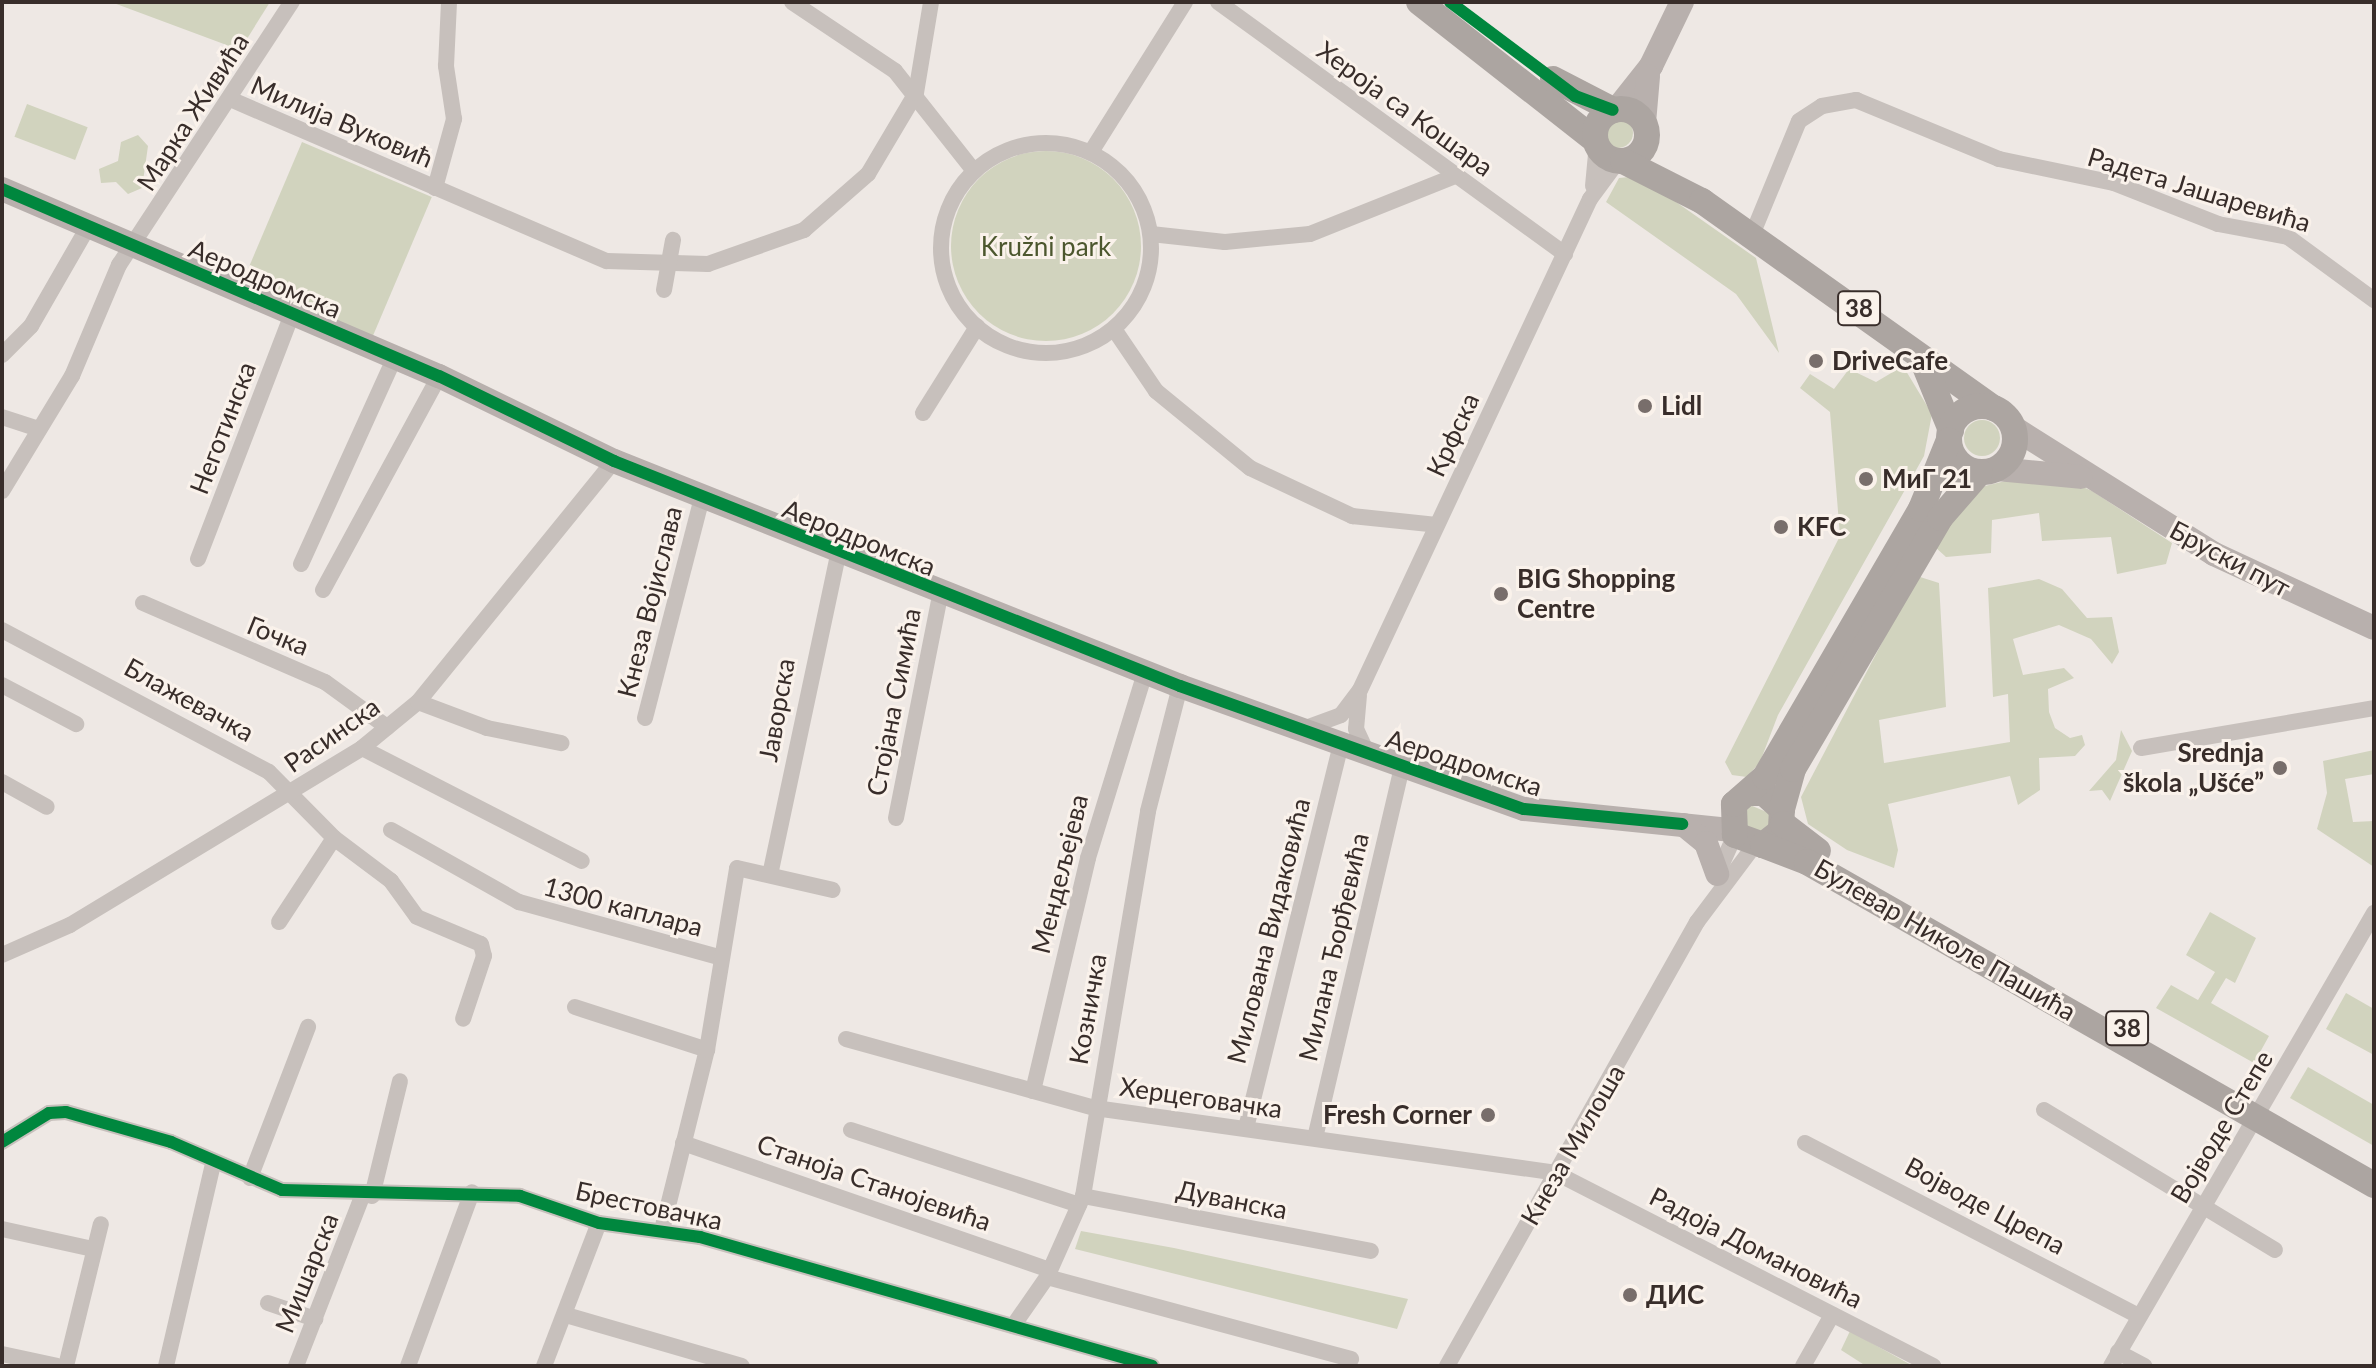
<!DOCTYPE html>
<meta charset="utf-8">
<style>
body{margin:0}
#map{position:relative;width:2376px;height:1368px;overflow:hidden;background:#eee8e4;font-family:Lato,sans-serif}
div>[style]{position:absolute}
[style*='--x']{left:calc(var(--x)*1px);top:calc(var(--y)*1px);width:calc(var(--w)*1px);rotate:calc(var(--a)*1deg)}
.green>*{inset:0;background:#d1d3be;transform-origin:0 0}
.round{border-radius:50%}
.street>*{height:16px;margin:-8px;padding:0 8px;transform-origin:8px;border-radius:8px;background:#c7c0bc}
.street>.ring{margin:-8px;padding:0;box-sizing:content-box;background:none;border:16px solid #c7c0bc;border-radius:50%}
.secondary>*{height:24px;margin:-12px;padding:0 12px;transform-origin:12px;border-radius:12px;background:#b8b0ad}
.primary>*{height:26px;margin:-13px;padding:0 13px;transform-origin:13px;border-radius:13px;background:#aca5a1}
.primary>.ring{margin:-13px;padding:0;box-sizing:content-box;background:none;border:26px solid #aca5a1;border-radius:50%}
.cycleway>*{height:12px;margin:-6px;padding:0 6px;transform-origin:6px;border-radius:6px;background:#00873e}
.dots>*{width:22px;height:22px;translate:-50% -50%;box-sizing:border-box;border:4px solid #faf2eb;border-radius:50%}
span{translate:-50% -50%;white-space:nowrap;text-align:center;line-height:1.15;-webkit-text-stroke:6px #faf2eb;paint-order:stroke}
.shield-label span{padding:2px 6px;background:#faf2eb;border:2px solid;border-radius:6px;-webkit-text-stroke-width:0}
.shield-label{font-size:24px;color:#382d2a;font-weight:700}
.street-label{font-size:26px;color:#382d2a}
.park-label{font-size:26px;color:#4c572e}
.poi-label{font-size:26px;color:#382d2a;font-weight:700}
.left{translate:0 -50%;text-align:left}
.right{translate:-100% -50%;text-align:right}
.frame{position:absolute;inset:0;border:4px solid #382d2a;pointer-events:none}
</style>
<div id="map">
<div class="green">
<div style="clip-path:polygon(111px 2px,270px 2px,240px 50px)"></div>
<div style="left:27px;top:104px;width:65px;height:35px;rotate:21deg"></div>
<div class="round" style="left:1603px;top:118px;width:30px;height:30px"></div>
<div style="clip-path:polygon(138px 135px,148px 146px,142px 188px,128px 194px,116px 182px,101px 183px,99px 169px,118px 161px,121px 142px)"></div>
<div style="left:302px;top:142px;width:141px;height:172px;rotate:23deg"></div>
<div class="round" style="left:951px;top:151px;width:190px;height:190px"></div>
<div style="clip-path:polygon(1639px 176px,1756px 258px,1779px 353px,1736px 294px,1606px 202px,1619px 178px)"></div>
<div style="clip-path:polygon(1903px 366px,1932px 414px,1924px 456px,1778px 715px,1760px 762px,1747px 777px,1732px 775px,1725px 762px,1840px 536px,1830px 412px,1800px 388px,1810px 374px,1834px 389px,1849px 369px,1876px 382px)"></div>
<div class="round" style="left:1964px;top:420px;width:36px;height:36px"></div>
<div style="clip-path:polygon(2026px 476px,2061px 477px,2092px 491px,2172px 543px,2166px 564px,2117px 574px,2111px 537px,2042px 541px,2039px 513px,1992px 520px,1991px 553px,1946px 557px,1934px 546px,1956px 511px,1985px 486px)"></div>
<div style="clip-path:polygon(1917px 576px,1939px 583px,1946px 707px,1879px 720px,1884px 763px,2010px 742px,2008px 694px,1993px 697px,1988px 588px,2039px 579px,2062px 589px,2087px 618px,2112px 617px,2119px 652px,2112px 664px,2091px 639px,2059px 625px,2013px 639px,2023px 675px,2064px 668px,2074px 678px,2048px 689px,2049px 712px,2055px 728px,2070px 738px,2082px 735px,2085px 745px,2075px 756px,2039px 758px,2040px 790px,2018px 805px,2010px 776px,1888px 804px,1898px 850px,1894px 868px,1847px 850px,1808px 824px,1801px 797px)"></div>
<div style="clip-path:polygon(2121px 730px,2132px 751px,2110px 801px,2102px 790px,2089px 791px,2116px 760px)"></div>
<div style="clip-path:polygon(2374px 750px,2374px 774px,2345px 779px,2353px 822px,2374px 821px,2374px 867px,2317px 829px,2327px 793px,2323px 761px)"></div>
<div style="clip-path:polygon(1750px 805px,1769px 813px,1769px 826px,1754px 835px,1740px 819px)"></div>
<div style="clip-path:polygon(2210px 912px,2256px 938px,2235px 983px,2226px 978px,2211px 1003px,2269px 1036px,2254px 1063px,2156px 1008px,2171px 985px,2198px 1000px,2215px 972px,2186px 955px)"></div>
<div style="clip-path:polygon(2346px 993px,2374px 1009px,2374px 1055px,2326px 1029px)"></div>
<div style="clip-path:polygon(2308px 1067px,2374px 1105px,2374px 1146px,2290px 1098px)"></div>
<div style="clip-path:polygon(1081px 1231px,1174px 1248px,1408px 1299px,1397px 1329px,1075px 1249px)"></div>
<div style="clip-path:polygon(1850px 1331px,1913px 1366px,1866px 1366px,1841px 1350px)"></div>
</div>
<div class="street">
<div style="--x:792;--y:2;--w:124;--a:33.8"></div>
<div style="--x:895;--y:71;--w:127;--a:51.7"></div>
<div style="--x:1218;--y:2;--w:429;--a:36"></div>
<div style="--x:230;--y:99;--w:410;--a:23.3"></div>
<div style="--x:607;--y:261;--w:101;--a:1.7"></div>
<div style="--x:708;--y:264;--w:102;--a:-19.5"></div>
<div style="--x:804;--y:230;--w:85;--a:-41.2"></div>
<div style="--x:868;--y:174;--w:94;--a:-59.3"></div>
<div style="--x:916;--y:93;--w:92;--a:-80.6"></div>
<div class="ring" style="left:941px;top:143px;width:194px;height:194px"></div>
<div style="--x:1091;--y:152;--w:177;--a:-57.9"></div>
<div style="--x:1593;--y:186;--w:42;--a:-84.6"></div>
<div style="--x:435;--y:188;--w:72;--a:-74.6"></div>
<div style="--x:454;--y:119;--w:54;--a:-98.6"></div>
<div style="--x:446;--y:66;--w:64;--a:-87.3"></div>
<div style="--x:1151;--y:234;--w:74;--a:6.2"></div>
<div style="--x:1225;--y:242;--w:85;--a:-5.4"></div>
<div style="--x:1310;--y:234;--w:156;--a:-21.8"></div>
<div style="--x:1752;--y:235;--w:123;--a:-67.6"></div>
<div style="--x:1799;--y:121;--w:27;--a:-33"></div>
<div style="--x:1822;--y:106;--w:35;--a:-10"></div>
<div style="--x:1856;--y:100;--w:155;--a:22.4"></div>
<div style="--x:1999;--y:159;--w:117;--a:11.8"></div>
<div style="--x:2114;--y:183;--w:112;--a:21.5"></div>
<div style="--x:2218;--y:224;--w:71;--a:10.5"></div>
<div style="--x:2288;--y:237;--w:107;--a:36.2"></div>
<div style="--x:664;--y:290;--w:51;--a:-79.8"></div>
<div style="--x:1114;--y:329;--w:75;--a:55.9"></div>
<div style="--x:1156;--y:391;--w:122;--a:39.3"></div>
<div style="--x:1250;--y:468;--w:113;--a:25.2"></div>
<div style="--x:1352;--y:516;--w:85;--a:6"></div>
<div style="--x:2;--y:355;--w:41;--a:-45"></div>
<div style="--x:31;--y:326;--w:114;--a:-60.1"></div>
<div style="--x:923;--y:413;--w:102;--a:-57.9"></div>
<div style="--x:2;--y:417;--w:39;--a:18"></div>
<div style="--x:2;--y:491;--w:135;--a:-58.7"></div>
<div style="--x:72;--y:376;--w:121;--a:-67.1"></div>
<div style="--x:119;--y:265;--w:315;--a:-56.7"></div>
<div style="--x:198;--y:559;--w:262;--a:-69"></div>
<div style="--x:301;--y:564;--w:227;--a:-65.6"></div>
<div style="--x:323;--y:590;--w:243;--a:-61.5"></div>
<div style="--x:143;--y:603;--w:198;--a:23.5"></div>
<div style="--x:325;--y:682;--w:77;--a:36"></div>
<div style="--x:2;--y:630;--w:302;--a:28"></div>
<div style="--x:269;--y:772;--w:93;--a:45.4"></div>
<div style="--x:334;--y:838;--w:71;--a:37"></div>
<div style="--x:391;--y:881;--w:44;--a:54.2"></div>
<div style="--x:417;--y:917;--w:69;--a:22.9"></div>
<div style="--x:481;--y:944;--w:12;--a:76"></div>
<div style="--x:484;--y:956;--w:66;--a:108.4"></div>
<div style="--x:2;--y:685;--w:84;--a:27.8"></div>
<div style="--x:1359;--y:695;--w:34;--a:95"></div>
<div style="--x:1356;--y:729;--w:26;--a:65"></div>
<div style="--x:418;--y:702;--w:74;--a:20.6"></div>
<div style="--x:487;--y:728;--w:76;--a:11.5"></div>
<div style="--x:645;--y:718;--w:227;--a:-75.5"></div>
<div style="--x:1303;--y:729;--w:40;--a:-20.2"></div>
<div style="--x:1341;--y:715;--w:31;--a:-53"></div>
<div style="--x:1360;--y:690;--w:542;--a:-64.9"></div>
<div style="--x:1590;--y:199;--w:47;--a:-53.6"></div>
<div style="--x:362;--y:748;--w:247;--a:27.2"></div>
<div style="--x:2141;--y:748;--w:236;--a:-9.7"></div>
<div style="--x:2;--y:782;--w:51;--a:29.1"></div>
<div style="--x:896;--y:818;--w:227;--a:-78.8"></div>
<div style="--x:391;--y:830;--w:147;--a:29.4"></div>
<div style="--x:519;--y:902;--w:207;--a:15.4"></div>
<div style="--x:770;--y:875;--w:327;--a:-78"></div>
<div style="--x:1716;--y:877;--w:46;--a:-65.7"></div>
<div style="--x:279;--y:922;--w:100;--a:-56.8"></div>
<div style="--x:2;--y:955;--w:74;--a:-23.8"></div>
<div style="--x:70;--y:925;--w:341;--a:-31.2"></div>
<div style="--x:362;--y:748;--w:72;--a:-39.4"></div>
<div style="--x:418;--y:702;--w:311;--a:-50.9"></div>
<div style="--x:575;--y:1007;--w:139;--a:18"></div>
<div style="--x:846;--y:1039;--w:258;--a:15.5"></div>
<div style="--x:1095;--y:1108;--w:466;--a:8"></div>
<div style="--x:1556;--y:1173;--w:424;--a:27.1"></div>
<div style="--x:1033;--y:1091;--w:239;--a:-76.7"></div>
<div style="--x:1088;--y:858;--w:194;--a:-72.9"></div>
<div style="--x:2044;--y:1110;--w:270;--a:31.2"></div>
<div style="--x:1246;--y:1128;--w:395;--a:-76.1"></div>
<div style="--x:851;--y:1130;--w:240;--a:18.2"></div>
<div style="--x:1315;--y:1138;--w:380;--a:-76.8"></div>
<div style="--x:2;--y:1142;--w:55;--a:-31.7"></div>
<div style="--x:49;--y:1113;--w:17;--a:-3"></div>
<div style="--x:66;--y:1112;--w:109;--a:15.9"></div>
<div style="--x:171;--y:1142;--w:121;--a:23.4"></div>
<div style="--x:282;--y:1190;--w:238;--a:1.4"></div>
<div style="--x:520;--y:1196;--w:83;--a:18.9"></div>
<div style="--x:599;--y:1223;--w:102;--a:7.9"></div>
<div style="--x:700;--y:1237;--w:470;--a:15.9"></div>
<div style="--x:683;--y:1143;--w:388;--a:19.1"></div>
<div style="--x:1805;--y:1143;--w:376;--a:27.4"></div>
<div style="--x:250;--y:1178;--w:162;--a:-69"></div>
<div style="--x:372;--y:1196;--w:118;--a:-76.3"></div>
<div style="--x:1083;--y:1196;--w:293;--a:10.8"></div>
<div style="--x:2;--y:1229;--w:93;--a:12.4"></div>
<div style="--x:662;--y:1230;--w:186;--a:-76"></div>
<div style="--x:707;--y:1050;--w:184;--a:-80.6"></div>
<div style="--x:737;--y:868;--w:98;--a:12.9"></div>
<div style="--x:1047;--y:1277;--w:315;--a:15.1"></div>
<div style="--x:268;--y:1303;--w:50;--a:18.8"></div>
<div style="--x:566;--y:1315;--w:183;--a:16.2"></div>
<div style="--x:1013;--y:1326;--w:60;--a:-55.2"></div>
<div style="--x:1047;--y:1277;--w:89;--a:-66"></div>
<div style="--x:1083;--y:1196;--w:390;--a:-80.4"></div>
<div style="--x:1148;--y:811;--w:129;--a:-75.6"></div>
<div style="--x:2118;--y:1352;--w:30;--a:28"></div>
<div style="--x:2;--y:1354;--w:56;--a:12.3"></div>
<div style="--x:66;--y:1366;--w:146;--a:-76.2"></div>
<div style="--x:166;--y:1366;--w:207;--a:-76.9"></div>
<div style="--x:296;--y:1366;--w:181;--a:-68.7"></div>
<div style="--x:408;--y:1366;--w:185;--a:-69.8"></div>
<div style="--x:544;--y:1366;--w:153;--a:-69"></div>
<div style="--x:1447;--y:1366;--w:510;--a:-60.62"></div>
<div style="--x:1697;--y:922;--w:95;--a:-53.1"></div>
<div style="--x:1803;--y:1366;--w:59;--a:-60.4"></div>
<div style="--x:2111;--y:1366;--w:524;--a:-59.86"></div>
</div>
<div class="secondary">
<div style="--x:1617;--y:109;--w:55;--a:-51.7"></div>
<div style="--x:1651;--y:66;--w:71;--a:-64.2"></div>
<div style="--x:1644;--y:123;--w:47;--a:-85.1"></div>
<div style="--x:2;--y:189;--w:475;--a:23.2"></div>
<div style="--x:439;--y:376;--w:195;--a:25.9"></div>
<div style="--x:614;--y:461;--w:609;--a:21.68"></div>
<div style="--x:1180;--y:686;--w:365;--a:19.7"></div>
<div style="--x:1524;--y:809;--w:209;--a:5.8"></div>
<div style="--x:2014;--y:428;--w:236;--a:32.2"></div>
<div style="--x:2214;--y:554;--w:176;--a:24.8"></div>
<div style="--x:1997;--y:469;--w:84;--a:5.4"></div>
<div style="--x:1684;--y:825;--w:28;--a:39"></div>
<div style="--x:1706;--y:843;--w:33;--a:70"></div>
</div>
<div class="primary">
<div style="--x:1419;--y:2;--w:224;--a:38.1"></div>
<div style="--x:1553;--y:79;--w:68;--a:27.3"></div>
<div class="ring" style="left:1595px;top:109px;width:26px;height:26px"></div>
<div style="--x:1623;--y:161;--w:89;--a:26.9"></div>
<div style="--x:1702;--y:201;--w:357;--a:35.4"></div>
<div style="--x:1922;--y:359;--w:77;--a:67.8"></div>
<div class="ring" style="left:1949px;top:406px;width:40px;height:40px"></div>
<div style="--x:1749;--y:793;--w:15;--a:0"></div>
<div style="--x:1764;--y:793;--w:24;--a:42"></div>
<div style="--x:1782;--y:809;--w:22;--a:93"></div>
<div style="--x:1781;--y:831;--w:23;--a:142"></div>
<div style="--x:1763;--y:845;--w:30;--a:-160"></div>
<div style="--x:1735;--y:835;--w:31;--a:-92"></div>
<div style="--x:1734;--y:804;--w:41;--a:-41.1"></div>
<div style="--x:1765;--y:777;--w:310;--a:-59.8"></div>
<div style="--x:1921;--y:509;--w:74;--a:-67.9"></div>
<div style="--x:1782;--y:809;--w:41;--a:-74.6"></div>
<div style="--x:1793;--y:769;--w:291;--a:-59.6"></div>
<div style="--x:1940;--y:518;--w:61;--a:-49"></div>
<div style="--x:1783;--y:824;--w:44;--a:37.6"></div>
<div style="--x:1763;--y:845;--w:47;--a:21.1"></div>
<div style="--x:1807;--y:862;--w:653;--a:29.67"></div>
</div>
<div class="cycleway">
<div style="--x:1450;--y:2;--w:156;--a:36.9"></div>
<div style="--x:1575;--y:96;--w:40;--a:20.2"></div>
<div style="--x:2;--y:189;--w:475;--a:23.2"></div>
<div style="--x:439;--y:376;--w:195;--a:25.9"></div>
<div style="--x:614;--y:461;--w:609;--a:21.68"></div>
<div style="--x:1180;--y:686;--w:365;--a:19.7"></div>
<div style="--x:1524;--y:809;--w:159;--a:5.4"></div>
<div style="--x:2;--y:1142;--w:55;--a:-31.7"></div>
<div style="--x:49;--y:1113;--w:17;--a:-3"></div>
<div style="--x:66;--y:1112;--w:109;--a:15.9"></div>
<div style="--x:171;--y:1142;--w:121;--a:23.4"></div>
<div style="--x:282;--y:1190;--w:238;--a:1.4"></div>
<div style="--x:520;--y:1196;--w:83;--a:18.9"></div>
<div style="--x:599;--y:1223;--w:102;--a:7.9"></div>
<div style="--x:700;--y:1237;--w:470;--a:15.9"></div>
</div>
<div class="dots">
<div style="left:1816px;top:361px;background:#786e6b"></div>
<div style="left:1645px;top:406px;background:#786e6b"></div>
<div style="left:1866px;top:479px;background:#786e6b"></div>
<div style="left:1781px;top:527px;background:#786e6b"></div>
<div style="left:1501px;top:594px;background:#786e6b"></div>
<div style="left:2280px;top:768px;background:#786e6b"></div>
<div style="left:1488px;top:1115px;background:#786e6b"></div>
<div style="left:1630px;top:1295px;background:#786e6b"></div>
</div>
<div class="shield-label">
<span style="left:1859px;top:308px">38</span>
<span style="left:2127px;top:1028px">38</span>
</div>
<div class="street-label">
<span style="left:1405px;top:109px;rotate:36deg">Хероја са Кошара</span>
<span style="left:193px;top:112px;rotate:-57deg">Марка Живића</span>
<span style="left:342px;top:122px;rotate:23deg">Милија Вуковић</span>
<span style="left:2199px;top:190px;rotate:17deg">Радета Јашаревића</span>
<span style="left:265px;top:279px;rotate:23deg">Аеродромска</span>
<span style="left:223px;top:428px;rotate:-69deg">Неготинска</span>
<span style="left:1453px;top:435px;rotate:-65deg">Крфска</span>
<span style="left:859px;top:538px;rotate:22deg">Аеродромска</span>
<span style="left:2230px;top:559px;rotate:28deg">Бруски пут</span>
<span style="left:650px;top:602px;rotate:-76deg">Кнеза Војислава</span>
<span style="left:278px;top:636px;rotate:22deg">Гочка</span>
<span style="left:189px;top:700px;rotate:29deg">Блажевачка</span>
<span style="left:894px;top:702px;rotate:-79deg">Стојана Симића</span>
<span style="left:777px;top:710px;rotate:-80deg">Јаворска</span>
<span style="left:332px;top:735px;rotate:-35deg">Расинска</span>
<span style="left:1464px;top:763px;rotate:18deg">Аеродромска</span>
<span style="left:1060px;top:874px;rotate:-76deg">Мендељејева</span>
<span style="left:623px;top:907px;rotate:15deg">1300 каплара</span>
<span style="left:1269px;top:931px;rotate:-76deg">Милована Видаковића</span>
<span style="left:1945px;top:940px;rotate:30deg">Булевар Николе Пашића</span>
<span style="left:1334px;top:947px;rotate:-77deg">Милана Ђорђевића</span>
<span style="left:1088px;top:1009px;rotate:-80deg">Козничка</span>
<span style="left:1201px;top:1098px;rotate:8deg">Херцеговачка</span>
<span style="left:2222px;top:1127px;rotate:-59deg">Војводе Степе</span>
<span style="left:1573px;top:1145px;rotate:-60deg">Кнеза Милоша</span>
<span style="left:874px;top:1183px;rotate:19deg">Станоја Станојевића</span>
<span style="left:1232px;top:1200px;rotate:11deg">Дуванска</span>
<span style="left:649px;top:1206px;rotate:12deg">Брестовачка</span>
<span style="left:1985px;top:1206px;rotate:28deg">Војводе Црепа</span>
<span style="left:1756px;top:1248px;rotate:27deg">Радоја Домановића</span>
<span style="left:307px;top:1273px;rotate:-68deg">Мишарска</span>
</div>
<div class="park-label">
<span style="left:1046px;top:247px">Kružni park</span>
</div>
<div class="poi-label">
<span class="left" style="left:1832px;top:361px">DriveCafe</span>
<span class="left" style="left:1661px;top:406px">Lidl</span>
<span class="left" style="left:1882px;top:479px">МиГ 21</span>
<span class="left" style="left:1797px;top:527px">KFC</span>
<span class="left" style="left:1517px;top:594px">BIG Shopping<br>Centre</span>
<span class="right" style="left:2264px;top:768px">Srednja<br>škola „Ušće”</span>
<span class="right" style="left:1472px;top:1115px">Fresh Corner</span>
<span class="left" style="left:1646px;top:1295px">ДИС</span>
</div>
<div class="frame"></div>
</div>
